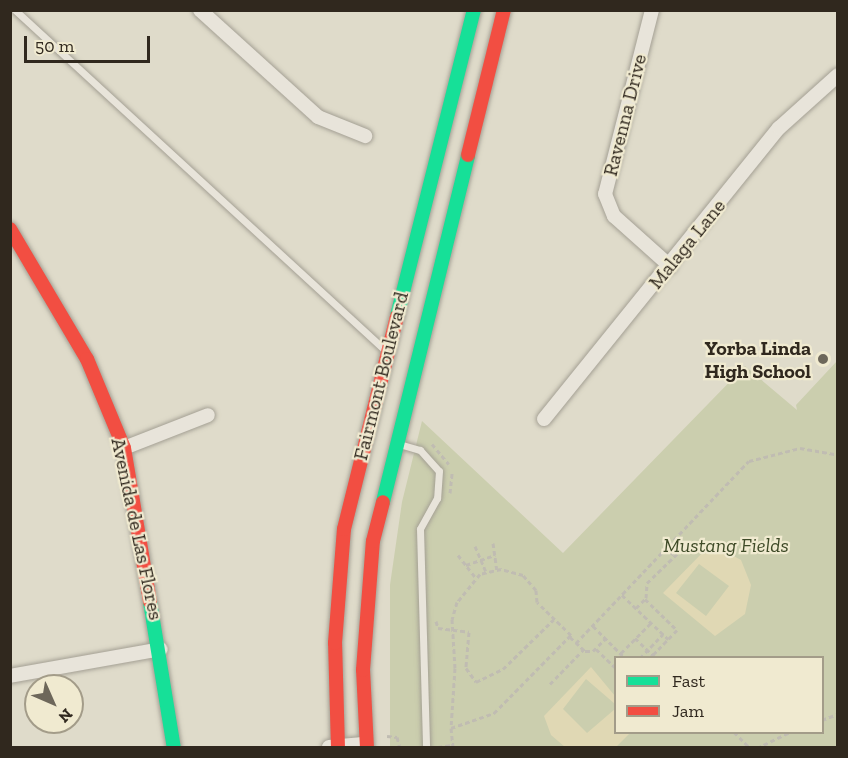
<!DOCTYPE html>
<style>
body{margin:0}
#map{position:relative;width:848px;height:758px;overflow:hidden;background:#dfdbca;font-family:"Zilla Slab",serif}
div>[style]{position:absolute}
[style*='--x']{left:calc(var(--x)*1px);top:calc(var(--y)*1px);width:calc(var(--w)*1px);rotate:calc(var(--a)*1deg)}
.green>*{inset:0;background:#cbceae}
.sand>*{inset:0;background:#e0d8b4}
.path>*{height:3px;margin-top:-1.5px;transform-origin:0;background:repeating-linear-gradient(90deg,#c0bcb2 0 4.5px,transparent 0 7.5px)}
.roads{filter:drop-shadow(0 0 2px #a4a094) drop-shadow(0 0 2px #a4a094)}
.lane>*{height:7px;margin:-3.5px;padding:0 3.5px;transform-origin:3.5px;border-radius:3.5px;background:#e8e4da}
.street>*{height:14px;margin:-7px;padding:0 7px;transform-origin:7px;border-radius:7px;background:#e8e4da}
.fast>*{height:14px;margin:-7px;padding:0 7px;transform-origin:7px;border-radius:7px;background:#16e098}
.jam>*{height:14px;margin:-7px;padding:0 7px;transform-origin:7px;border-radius:7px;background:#f24e42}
.dots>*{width:16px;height:16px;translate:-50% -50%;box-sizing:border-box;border:3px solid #f0ead0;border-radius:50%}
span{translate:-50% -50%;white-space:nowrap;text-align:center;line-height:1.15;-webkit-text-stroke:4.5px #f0ead0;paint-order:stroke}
.street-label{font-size:20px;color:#30281e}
.poi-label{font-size:20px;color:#30281e;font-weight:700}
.right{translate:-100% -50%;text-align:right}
.park-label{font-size:20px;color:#3e4a27;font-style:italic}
.frame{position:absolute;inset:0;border:12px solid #30281e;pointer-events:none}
.legend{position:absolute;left:614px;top:656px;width:210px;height:78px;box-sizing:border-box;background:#f0ead0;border:2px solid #a39c89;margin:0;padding:8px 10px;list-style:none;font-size:18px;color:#30281e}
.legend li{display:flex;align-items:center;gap:12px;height:30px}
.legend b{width:30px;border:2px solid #a39c89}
.north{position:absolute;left:24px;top:674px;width:60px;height:60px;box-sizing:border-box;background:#f0ead0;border:2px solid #a39c89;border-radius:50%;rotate:135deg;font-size:16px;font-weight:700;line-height:24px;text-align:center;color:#30281e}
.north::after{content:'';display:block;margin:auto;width:21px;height:27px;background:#6d675a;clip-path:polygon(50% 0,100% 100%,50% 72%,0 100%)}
.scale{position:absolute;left:24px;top:36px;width:126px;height:27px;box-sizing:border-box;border:3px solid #30281e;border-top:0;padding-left:8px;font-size:18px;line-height:21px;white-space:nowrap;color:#30281e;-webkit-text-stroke:4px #f0ead0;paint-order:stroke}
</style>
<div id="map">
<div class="green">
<div style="clip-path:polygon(evenodd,837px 361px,837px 747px,390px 748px,390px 585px,402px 502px,422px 421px,563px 553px,745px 366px,797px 410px,796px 405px,837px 361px,616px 658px,822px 658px,822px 732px,616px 732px,616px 658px)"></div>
</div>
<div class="sand">
<div style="clip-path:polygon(evenodd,711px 544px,741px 560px,751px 585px,745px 614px,715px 636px,663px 593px,711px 544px,699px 564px,729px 586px,706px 616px,676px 593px,699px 564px)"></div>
<div style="clip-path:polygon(591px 667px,615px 696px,615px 704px,586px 679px,563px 709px,587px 733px,615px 709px,616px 732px,630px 733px,616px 747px,565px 747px,551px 735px,544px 716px)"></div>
</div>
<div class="path">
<div style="--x:432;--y:444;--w:26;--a:50"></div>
<div style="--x:450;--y:493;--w:20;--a:-84"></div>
<div style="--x:493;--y:543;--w:27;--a:82"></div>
<div style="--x:475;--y:546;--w:28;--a:67"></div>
<div style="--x:665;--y:546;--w:14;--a:45"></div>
<div style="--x:458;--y:555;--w:28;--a:52"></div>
<div style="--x:466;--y:565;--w:31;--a:-19"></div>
<div style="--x:622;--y:595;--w:64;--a:43.7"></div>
<div style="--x:645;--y:599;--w:45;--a:44.1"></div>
<div style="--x:677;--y:630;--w:39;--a:134"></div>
<div style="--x:636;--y:608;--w:14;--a:-45"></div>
<div style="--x:646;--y:598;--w:15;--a:-86"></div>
<div style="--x:647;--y:583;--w:45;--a:-44.1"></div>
<div style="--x:436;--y:621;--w:7;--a:74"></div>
<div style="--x:438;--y:628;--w:31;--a:7"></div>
<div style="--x:469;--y:632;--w:36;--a:95"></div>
<div style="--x:466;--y:668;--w:17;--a:54"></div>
<div style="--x:476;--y:682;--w:30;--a:-26"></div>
<div style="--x:503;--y:669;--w:71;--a:-44.4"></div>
<div style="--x:593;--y:626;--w:45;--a:45"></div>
<div style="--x:570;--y:637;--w:21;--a:43"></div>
<div style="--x:585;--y:651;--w:8;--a:0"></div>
<div style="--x:593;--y:651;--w:17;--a:-45"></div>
<div style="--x:635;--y:638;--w:29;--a:44"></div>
<div style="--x:576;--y:643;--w:251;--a:-46.5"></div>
<div style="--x:749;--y:461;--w:53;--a:-14.3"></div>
<div style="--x:800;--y:448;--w:39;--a:10"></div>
<div style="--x:596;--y:649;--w:28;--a:44"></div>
<div style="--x:621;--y:653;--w:42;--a:-45"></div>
<div style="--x:640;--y:658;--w:33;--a:-46"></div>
<div style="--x:550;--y:684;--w:47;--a:-45.9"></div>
<div style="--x:822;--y:720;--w:17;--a:-21"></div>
<div style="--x:451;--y:728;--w:46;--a:-19.2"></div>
<div style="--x:494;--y:713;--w:110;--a:-45.4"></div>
<div style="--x:571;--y:635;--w:47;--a:-135.9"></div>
<div style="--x:537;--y:602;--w:12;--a:-95"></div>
<div style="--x:536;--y:590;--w:20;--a:-131"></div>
<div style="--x:523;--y:575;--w:23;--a:-165"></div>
<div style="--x:501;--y:569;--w:22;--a:167"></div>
<div style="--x:480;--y:574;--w:36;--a:129"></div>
<div style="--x:457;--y:602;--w:18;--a:106"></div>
<div style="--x:452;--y:619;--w:49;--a:86.5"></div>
<div style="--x:455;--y:668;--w:60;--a:93.8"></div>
<div style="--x:451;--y:728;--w:20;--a:84"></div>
<div style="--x:734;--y:732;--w:23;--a:45"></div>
<div style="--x:387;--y:736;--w:10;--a:6"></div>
<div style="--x:397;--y:737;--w:11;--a:75"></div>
<div style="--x:438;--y:747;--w:14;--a:-8"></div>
<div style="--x:757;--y:748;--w:37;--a:-26"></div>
</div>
<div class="roads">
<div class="lane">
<div style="--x:15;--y:10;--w:504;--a:42.59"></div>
<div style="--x:399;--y:444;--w:22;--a:16"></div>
<div style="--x:420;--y:450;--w:28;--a:48"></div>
<div style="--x:439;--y:471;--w:27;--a:94"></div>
<div style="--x:437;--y:498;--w:35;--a:119"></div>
<div style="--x:420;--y:529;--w:219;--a:88.4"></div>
</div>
<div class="street">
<div style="--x:200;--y:10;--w:159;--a:42.2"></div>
<div style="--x:318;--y:117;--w:51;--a:22"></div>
<div style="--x:652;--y:10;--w:190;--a:104.3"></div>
<div style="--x:605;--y:194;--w:24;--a:68"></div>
<div style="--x:614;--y:216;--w:75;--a:41.8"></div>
<div style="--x:544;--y:419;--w:374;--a:-51.1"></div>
<div style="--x:779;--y:128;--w:79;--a:-41.9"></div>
<div style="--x:124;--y:448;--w:90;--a:-21.4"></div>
<div style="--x:10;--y:676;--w:153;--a:-10.1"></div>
<div style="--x:329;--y:747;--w:37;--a:-5"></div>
</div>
<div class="fast">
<div style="--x:397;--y:316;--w:316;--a:-75.9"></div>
<div style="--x:383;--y:502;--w:357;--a:-76.2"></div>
<div style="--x:150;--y:602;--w:148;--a:80.7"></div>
</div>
<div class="jam">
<div style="--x:468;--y:155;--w:149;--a:-76.1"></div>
<div style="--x:10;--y:229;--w:151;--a:59.4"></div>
<div style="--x:87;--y:359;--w:96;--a:67.4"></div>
<div style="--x:124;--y:448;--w:156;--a:80.4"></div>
<div style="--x:338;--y:748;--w:105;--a:-91.6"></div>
<div style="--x:335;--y:643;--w:114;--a:-85.5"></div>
<div style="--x:344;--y:529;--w:219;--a:-76"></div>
<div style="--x:367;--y:748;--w:78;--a:-92.9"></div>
<div style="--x:363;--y:670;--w:129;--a:-85.6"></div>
<div style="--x:373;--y:541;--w:40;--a:-75.6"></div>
</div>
</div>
<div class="dots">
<div style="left:823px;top:359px;background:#6d675a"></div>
</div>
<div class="street-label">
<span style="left:625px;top:115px;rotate:-76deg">Ravenna Drive</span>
<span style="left:687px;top:244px;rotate:-51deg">Malaga Lane</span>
<span style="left:381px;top:376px;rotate:-76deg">Fairmont Boulevard</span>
<span style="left:137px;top:529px;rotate:78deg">Avenida de Las Flores</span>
</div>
<div class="poi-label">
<span class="right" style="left:811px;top:360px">Yorba Linda<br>High School</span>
</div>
<div class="park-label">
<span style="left:726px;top:545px">Mustang Fields</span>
</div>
<div class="frame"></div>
<ul class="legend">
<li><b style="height:8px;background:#16e098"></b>Fast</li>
<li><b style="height:8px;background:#f24e42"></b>Jam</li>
</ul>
<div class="north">N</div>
<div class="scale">50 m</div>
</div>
